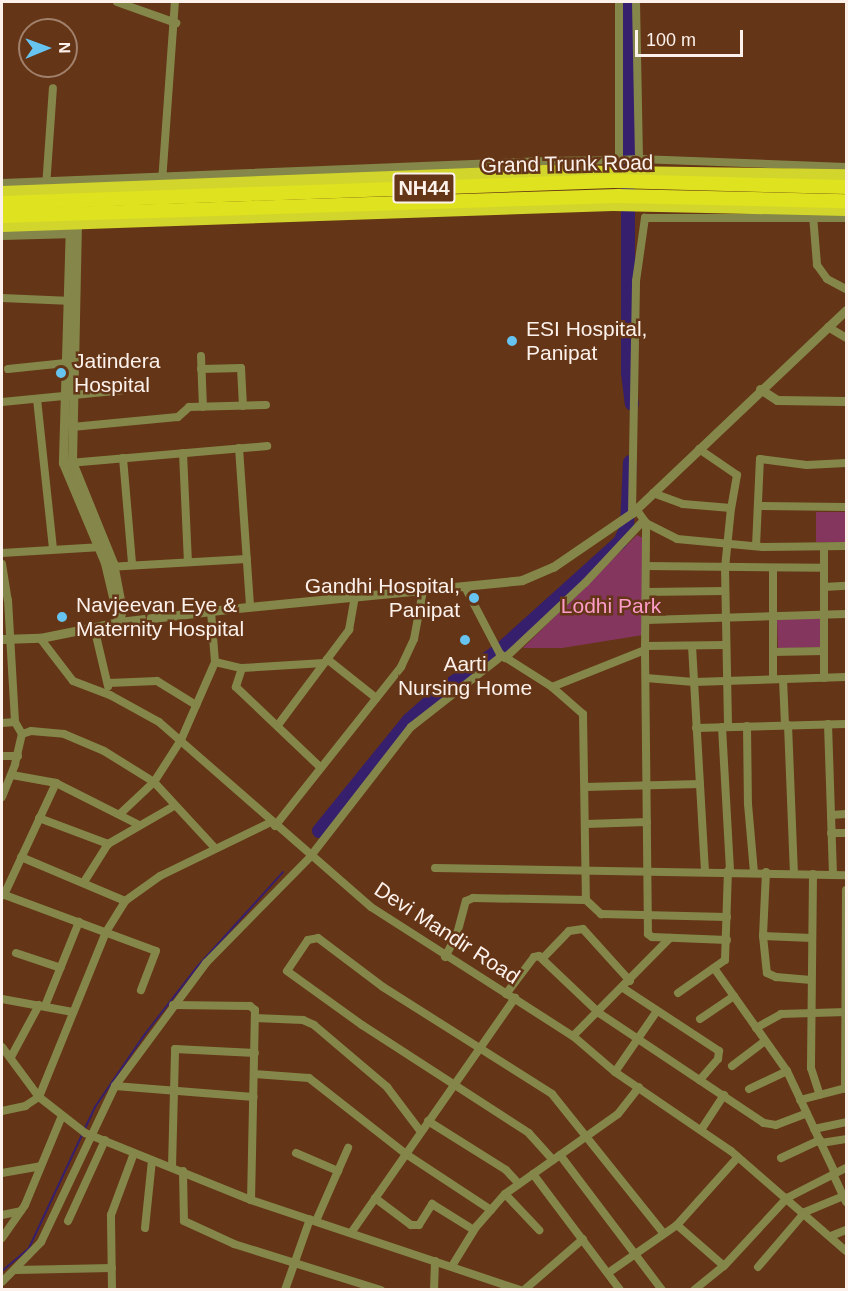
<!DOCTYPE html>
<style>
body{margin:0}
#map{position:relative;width:848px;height:1291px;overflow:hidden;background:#643517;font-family:Arial,sans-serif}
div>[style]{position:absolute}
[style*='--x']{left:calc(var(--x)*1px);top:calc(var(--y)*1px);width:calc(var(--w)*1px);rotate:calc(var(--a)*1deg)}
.green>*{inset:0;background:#85365e;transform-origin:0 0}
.stream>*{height:2px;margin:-1px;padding:0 1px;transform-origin:1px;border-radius:1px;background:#361f6d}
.river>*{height:14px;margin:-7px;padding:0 7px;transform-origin:7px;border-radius:7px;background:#361f6d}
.minor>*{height:8px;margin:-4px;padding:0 4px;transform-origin:4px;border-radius:4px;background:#848749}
.tertiary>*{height:9px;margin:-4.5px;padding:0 4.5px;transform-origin:4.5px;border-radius:4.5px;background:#848749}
.trunk>*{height:12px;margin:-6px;padding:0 6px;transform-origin:6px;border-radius:6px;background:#d2d52b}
.motorway-bridge>*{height:14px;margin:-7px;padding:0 7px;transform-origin:7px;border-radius:7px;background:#dee21f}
.dots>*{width:16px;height:16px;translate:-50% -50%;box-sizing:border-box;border:3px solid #643517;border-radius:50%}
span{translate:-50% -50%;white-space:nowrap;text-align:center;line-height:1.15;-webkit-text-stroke:5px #643517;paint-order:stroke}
.shield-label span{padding:2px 4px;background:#643517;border:2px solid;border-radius:4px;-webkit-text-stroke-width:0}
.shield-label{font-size:20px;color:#fdf1eb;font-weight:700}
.street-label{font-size:21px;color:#fdf1eb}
.poi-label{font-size:21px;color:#fdf1eb}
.left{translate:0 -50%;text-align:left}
.right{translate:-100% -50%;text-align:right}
.park-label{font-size:21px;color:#fc9cc9}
.frame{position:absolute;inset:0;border:3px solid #fdf1eb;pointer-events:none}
.north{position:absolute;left:18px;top:18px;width:60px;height:60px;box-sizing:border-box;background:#643517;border:2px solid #a1806c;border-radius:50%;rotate:89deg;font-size:16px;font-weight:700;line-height:24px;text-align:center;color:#fdf1eb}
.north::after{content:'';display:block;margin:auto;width:21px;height:27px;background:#67c4f0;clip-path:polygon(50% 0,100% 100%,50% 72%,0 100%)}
.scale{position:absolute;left:635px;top:30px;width:108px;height:27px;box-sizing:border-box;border:3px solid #fdf1eb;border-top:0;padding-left:8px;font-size:18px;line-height:21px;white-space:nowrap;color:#fdf1eb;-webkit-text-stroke:4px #643517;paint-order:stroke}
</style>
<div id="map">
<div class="green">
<div style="left:816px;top:512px;width:30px;height:30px"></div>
<div style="clip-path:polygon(637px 535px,645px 539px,643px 635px,562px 648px,523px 648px)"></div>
<div style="left:820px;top:618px;width:29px;height:43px;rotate:88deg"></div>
</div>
<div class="stream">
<div style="--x:2;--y:1271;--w:35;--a:-40"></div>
<div style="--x:29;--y:1248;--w:156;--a:-64.9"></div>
<div style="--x:95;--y:1107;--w:88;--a:-55.6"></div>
<div style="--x:145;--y:1034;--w:85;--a:-52.2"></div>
<div style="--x:197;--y:967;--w:128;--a:-47.8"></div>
</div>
<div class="river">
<div style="--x:628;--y:2;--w:371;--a:90"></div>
<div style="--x:628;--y:373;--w:31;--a:83"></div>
<div style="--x:319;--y:831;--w:143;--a:-51"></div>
<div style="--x:409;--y:720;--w:47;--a:-41.5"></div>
<div style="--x:444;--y:689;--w:70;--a:-35.1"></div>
<div style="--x:501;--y:649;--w:160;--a:-42"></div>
<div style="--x:620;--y:542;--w:17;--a:-65"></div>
<div style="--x:627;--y:527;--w:65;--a:-87.4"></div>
</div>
<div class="minor">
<div style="--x:117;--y:2;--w:63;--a:19.6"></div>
<div style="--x:636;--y:2;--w:157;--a:88.9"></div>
<div style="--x:639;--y:159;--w:207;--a:2.2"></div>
<div style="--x:619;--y:160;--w:20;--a:-3"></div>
<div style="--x:545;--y:161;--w:74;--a:-0.8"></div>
<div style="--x:619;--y:160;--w:158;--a:-90"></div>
<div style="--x:162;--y:182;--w:180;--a:-85.9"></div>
<div style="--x:46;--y:187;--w:99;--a:-86"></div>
<div style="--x:813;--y:215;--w:50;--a:85.4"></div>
<div style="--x:817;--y:265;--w:17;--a:54"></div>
<div style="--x:827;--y:279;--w:21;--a:28"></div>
<div style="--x:2;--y:298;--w:70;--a:2.5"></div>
<div style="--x:828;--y:327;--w:21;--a:31"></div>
<div style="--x:201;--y:356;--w:51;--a:87.8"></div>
<div style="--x:8;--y:369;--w:58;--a:-5.9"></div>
<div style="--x:201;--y:369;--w:40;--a:-1.4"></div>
<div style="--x:241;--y:368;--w:38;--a:87"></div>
<div style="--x:37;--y:399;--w:151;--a:83.9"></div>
<div style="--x:2;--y:402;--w:134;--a:-5.6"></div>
<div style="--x:72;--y:427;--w:106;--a:-5.4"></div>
<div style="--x:178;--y:417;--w:15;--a:-42"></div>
<div style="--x:189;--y:407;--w:77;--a:-1.5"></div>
<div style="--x:239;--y:448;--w:159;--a:86"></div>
<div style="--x:699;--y:449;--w:46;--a:34.4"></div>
<div style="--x:737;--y:475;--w:34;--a:100"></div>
<div style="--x:183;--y:453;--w:109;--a:87.4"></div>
<div style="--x:123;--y:458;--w:105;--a:85.1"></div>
<div style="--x:69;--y:463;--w:199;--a:-4.9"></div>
<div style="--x:653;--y:493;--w:32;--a:20"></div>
<div style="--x:683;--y:504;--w:48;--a:4.8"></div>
<div style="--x:731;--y:508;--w:60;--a:95.7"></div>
<div style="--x:725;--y:568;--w:159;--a:88.9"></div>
<div style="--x:758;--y:506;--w:88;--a:0.7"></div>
<div style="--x:636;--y:509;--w:17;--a:54"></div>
<div style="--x:646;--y:523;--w:35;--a:27"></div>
<div style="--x:677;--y:539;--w:86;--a:5.3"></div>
<div style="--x:763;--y:547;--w:83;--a:-0.7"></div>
<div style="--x:632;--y:513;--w:232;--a:-89"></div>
<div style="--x:636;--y:281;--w:64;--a:-81.9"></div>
<div style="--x:645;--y:218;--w:201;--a:0"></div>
<div style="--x:756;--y:546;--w:87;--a:-87.4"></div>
<div style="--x:760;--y:459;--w:47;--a:7.3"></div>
<div style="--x:807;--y:465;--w:39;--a:-3"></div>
<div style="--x:824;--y:547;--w:131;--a:90"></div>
<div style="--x:2;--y:553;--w:100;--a:-3.4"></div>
<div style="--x:2;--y:564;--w:36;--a:81"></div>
<div style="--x:8;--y:600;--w:122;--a:86.7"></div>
<div style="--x:15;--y:722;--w:14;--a:60"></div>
<div style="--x:646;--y:566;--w:178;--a:0.6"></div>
<div style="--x:108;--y:567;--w:139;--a:-3.3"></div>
<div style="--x:773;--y:568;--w:111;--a:90"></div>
<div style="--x:465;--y:587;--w:76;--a:62.4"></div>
<div style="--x:500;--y:654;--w:62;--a:32.4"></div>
<div style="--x:552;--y:687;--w:41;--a:41.1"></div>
<div style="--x:583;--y:714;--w:186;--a:89.1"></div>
<div style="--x:824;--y:587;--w:22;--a:-3"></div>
<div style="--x:646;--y:592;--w:79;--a:-0.7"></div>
<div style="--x:646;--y:620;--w:200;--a:-1.7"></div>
<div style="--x:94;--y:627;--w:61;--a:76.7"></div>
<div style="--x:40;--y:638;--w:54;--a:52.5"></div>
<div style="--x:73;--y:681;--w:40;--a:21"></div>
<div style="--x:110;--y:695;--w:56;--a:28.9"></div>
<div style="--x:159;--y:722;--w:281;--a:41.1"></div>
<div style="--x:371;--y:907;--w:240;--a:32.6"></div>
<div style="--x:573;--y:1036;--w:55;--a:40.6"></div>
<div style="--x:615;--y:1072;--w:140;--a:34.3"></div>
<div style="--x:731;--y:1151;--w:152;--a:41"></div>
<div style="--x:645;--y:646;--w:81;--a:-0.7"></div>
<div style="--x:692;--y:646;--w:224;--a:86.7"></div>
<div style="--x:645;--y:650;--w:284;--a:89.4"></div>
<div style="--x:648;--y:934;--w:5;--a:37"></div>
<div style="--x:652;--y:937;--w:75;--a:2.3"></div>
<div style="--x:773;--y:652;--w:51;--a:-1.1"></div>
<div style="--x:505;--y:658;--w:110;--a:-43.2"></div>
<div style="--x:585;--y:583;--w:86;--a:-46.9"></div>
<div style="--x:327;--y:659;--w:63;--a:38.5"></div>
<div style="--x:215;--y:662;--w:28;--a:13"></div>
<div style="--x:242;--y:668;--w:82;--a:-3.5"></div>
<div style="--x:242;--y:668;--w:20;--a:108"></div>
<div style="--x:236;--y:687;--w:117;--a:43.6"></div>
<div style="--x:646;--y:678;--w:48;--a:4.8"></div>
<div style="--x:694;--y:682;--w:152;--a:-1.9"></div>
<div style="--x:783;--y:679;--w:46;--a:87.5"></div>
<div style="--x:108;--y:683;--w:49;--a:-2.3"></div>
<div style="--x:157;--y:681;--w:46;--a:31.6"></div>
<div style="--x:552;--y:687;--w:100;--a:-21.7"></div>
<div style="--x:645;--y:650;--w:127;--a:-89.5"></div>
<div style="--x:2;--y:723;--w:13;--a:-4"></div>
<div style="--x:828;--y:724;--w:150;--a:88.1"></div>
<div style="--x:278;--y:725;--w:119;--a:-53.2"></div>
<div style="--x:349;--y:630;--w:34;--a:-80"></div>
<div style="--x:788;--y:725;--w:148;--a:87.7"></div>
<div style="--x:747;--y:726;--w:78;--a:89.3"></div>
<div style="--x:748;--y:804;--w:68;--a:85"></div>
<div style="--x:722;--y:727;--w:144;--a:86.8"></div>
<div style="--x:696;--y:728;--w:150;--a:-1.5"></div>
<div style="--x:2;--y:756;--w:16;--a:0"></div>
<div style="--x:12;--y:775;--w:45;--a:10.3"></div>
<div style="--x:56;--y:783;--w:91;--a:26.8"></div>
<div style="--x:585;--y:787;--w:115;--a:-1.5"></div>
<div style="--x:2;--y:797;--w:35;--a:-68"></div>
<div style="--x:15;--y:764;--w:31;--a:-77"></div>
<div style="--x:22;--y:734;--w:9;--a:-18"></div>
<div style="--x:31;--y:731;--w:33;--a:5"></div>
<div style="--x:64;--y:734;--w:43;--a:23"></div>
<div style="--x:104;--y:751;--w:59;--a:31.8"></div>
<div style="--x:154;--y:782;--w:90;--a:47.3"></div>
<div style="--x:121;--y:813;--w:45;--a:-43.2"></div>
<div style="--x:154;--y:782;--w:50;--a:-57.3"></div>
<div style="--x:181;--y:740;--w:85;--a:-66.4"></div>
<div style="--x:215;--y:662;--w:51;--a:-94.5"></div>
<div style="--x:831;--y:815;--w:15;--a:-4"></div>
<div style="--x:39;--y:818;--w:74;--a:20.6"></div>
<div style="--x:586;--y:824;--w:61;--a:-1.9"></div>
<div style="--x:275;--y:826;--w:203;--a:-51.6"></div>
<div style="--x:401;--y:667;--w:31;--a:-65"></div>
<div style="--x:414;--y:639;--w:49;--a:-79.4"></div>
<div style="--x:831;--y:833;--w:15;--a:0"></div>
<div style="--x:21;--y:857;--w:113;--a:22.9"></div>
<div style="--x:435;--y:868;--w:411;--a:1"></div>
<div style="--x:766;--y:872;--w:64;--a:92.7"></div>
<div style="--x:763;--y:936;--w:37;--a:84"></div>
<div style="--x:767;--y:973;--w:10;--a:24"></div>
<div style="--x:776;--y:977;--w:35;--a:5"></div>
<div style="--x:813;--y:874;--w:194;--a:90.6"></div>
<div style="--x:811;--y:1068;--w:28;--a:72"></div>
<div style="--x:84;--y:882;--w:45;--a:-57.7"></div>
<div style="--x:108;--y:844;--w:76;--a:-29.9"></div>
<div style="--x:2;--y:894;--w:164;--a:20.3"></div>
<div style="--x:156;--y:951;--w:42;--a:111"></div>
<div style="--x:4;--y:895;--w:123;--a:-65.1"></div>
<div style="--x:763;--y:936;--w:49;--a:2.3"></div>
<div style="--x:16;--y:953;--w:47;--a:18.4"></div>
<div style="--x:445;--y:957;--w:26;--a:-62"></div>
<div style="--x:457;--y:934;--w:34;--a:-75"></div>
<div style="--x:466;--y:901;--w:8;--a:-23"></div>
<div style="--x:473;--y:898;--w:113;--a:1"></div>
<div style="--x:586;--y:900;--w:21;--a:43"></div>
<div style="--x:601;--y:914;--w:126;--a:1.4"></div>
<div style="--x:543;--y:958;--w:37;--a:-46"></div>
<div style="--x:569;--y:931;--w:14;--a:-8"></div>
<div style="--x:583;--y:929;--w:70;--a:47.9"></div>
<div style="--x:714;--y:968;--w:126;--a:54.7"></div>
<div style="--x:787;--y:1071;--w:113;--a:64.8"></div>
<div style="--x:623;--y:988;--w:115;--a:33.3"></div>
<div style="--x:719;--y:1051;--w:8;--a:97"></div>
<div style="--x:718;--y:1059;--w:28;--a:131"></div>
<div style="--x:678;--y:993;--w:57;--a:-35.1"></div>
<div style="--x:725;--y:960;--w:89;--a:-88.1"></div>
<div style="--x:506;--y:994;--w:46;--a:-52.9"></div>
<div style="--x:534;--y:957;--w:5;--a:-11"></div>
<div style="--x:539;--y:956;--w:83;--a:43.5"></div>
<div style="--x:599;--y:1013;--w:198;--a:33.7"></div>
<div style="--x:764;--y:1123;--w:12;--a:9"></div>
<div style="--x:776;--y:1125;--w:33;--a:-21"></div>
<div style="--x:2;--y:999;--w:72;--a:10.4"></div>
<div style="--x:173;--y:1005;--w:77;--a:0.7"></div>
<div style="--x:250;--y:1006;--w:6;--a:39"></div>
<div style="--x:255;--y:1010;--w:190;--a:91.2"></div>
<div style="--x:45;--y:1006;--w:91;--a:-68"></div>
<div style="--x:255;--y:1018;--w:48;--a:2.4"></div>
<div style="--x:303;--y:1020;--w:12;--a:24"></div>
<div style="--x:314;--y:1025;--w:96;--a:40.3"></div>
<div style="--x:387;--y:1087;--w:56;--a:52.9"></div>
<div style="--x:700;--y:1019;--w:41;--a:-34.1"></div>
<div style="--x:756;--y:1028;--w:29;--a:-29"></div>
<div style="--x:781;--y:1014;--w:65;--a:-1.8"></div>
<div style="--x:573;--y:1036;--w:138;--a:-45.3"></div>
<div style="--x:2;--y:1047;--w:62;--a:53.5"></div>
<div style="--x:39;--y:1097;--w:58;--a:38"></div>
<div style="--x:85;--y:1133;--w:179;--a:22"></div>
<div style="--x:251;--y:1200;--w:284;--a:18.5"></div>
<div style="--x:11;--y:1057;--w:59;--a:-61.7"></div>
<div style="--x:732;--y:1066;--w:41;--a:-37.1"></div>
<div style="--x:615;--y:1072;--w:74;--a:-55.5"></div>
<div style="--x:254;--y:1074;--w:55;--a:4.2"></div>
<div style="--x:309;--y:1078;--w:123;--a:38.1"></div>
<div style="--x:406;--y:1154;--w:102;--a:33.4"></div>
<div style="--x:115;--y:1086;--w:139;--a:4.5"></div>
<div style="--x:749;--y:1089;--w:42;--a:-25.3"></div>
<div style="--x:845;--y:1089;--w:199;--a:-89.7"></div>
<div style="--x:800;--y:1100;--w:48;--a:-14.6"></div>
<div style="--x:2;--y:1111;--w:24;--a:-12"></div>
<div style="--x:25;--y:1106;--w:17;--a:-33"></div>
<div style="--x:39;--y:1097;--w:178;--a:-67.9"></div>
<div style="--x:106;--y:932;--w:36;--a:-58"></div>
<div style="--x:125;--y:901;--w:43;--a:-35.5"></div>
<div style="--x:160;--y:876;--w:123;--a:-25.9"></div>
<div style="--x:428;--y:1121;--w:92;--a:32.1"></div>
<div style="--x:506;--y:1170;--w:19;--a:47"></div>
<div style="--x:814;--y:1129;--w:33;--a:-12"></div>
<div style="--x:701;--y:1130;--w:42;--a:-56.7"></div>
<div style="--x:821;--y:1143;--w:25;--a:-9"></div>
<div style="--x:296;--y:1153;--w:46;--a:23.2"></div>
<div style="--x:560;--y:1155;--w:169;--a:52.9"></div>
<div style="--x:781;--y:1158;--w:43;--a:-24.8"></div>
<div style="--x:553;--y:1160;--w:36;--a:-132"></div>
<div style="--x:529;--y:1133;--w:199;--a:-147.1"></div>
<div style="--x:362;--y:1025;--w:92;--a:-144.2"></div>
<div style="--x:287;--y:971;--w:37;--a:-56"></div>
<div style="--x:308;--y:940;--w:10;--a:-11"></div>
<div style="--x:318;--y:938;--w:81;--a:37"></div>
<div style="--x:383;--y:987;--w:200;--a:32.3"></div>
<div style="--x:552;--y:1094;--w:179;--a:51.3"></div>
<div style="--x:172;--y:1167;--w:118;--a:-88.5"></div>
<div style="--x:175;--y:1049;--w:80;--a:2.9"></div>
<div style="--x:183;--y:1171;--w:50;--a:88.9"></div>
<div style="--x:184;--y:1221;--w:55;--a:24.7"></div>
<div style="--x:234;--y:1244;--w:154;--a:17.4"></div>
<div style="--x:2;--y:1173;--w:39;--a:-10"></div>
<div style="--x:533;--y:1174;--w:145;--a:53.1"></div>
<div style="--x:833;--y:1174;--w:31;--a:65"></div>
<div style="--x:505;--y:1194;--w:50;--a:46.6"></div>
<div style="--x:375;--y:1198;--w:45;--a:36.9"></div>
<div style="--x:411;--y:1225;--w:8;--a:0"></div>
<div style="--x:419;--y:1225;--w:25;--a:-58"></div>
<div style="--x:432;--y:1204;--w:49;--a:31.8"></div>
<div style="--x:2;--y:1215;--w:19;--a:-12"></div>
<div style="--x:68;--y:1221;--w:89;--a:-65.4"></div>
<div style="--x:316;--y:1221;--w:80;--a:-66.3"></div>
<div style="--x:677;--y:1225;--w:62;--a:41.1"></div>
<div style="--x:145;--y:1228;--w:68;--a:-84.1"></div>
<div style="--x:351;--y:1233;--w:287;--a:-55.1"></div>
<div style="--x:831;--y:1236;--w:16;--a:-22"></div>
<div style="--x:2;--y:1238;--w:40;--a:-55.1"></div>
<div style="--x:25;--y:1205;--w:94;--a:-67.5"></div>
<div style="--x:452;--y:1266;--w:46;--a:-58.4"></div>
<div style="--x:476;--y:1227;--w:44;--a:-48.7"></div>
<div style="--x:505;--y:1194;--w:138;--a:-35.3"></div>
<div style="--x:618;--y:1114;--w:34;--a:-52"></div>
<div style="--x:758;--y:1267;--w:72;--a:-49.5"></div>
<div style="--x:805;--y:1212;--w:44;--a:-22.5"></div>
<div style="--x:16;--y:1270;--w:96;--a:-1.2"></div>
<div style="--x:608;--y:1273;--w:84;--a:-34.8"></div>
<div style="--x:677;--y:1225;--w:91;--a:-48.1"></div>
<div style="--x:2;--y:1282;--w:56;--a:-45.7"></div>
<div style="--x:41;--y:1242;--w:173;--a:-64.6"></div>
<div style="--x:115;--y:1086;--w:153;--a:-53.5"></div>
<div style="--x:206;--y:963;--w:148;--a:-45.5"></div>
<div style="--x:310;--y:857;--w:165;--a:-52.2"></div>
<div style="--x:411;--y:727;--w:115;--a:-38"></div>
<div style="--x:112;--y:1290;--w:75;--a:-90.8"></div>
<div style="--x:111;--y:1215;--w:66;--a:-69.6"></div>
<div style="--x:285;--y:1290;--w:75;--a:-70.6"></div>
<div style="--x:434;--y:1290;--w:29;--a:-88"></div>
<div style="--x:524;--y:1290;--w:78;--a:-40.8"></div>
<div style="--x:694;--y:1290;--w:38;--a:-39"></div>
<div style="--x:724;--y:1266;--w:93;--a:-47.2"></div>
<div style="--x:787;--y:1198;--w:66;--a:-27"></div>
</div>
<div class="tertiary">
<div style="--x:2;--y:183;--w:543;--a:-2.32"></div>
<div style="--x:545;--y:161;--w:10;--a:84"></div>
<div style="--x:70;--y:223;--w:240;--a:91.7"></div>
<div style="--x:63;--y:463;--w:108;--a:67.2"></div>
<div style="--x:105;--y:563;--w:61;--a:76.7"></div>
<div style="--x:77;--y:223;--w:239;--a:91.2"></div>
<div style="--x:72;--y:462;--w:109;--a:67.9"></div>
<div style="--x:113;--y:563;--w:48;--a:79.2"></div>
<div style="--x:122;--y:610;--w:10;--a:107"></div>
<div style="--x:2;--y:235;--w:73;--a:-1.6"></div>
<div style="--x:760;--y:389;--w:20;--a:33"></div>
<div style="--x:777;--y:400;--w:69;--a:0.8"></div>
<div style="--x:2;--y:639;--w:38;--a:-2"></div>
<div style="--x:40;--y:638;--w:81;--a:-11.4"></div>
<div style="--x:119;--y:622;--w:110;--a:-6.8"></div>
<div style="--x:228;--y:609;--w:295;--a:-5.6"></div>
<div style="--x:522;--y:580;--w:34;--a:-23"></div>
<div style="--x:553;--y:567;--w:96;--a:-34.4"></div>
<div style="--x:632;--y:513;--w:295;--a:-43.5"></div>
</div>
<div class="trunk">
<div style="--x:2;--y:192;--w:544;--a:-2.21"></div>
<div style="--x:546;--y:171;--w:300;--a:0.8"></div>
<div style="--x:2;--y:226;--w:611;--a:-1.97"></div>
<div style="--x:613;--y:205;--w:233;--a:1.2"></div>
</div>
<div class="motorway-bridge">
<div style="--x:2;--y:203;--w:612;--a:-2.06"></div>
<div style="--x:614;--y:181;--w:232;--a:1.5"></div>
<div style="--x:2;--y:216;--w:616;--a:-1.86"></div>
<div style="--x:618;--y:196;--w:228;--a:1.3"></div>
</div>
<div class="dots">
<div style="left:512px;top:341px;background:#67c4f0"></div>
<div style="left:61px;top:373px;background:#67c4f0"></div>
<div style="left:474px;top:598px;background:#67c4f0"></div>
<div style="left:62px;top:617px;background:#67c4f0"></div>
<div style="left:465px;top:640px;background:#67c4f0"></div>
</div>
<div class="shield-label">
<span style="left:424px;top:188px">NH44</span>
</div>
<div class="street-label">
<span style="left:567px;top:164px;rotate:-1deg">Grand Trunk Road</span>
<span style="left:447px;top:933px;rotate:33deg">Devi Mandir Road</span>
</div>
<div class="poi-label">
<span class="left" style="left:526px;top:341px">ESI Hospital,<br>Panipat</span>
<span class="left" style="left:74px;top:373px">Jatindera<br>Hospital</span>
<span class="right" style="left:460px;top:598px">Gandhi Hospital,<br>Panipat</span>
<span class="left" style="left:76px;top:617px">Navjeevan Eye &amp;<br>Maternity Hospital</span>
<span style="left:465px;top:676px">Aarti<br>Nursing Home</span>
</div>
<div class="park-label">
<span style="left:611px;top:606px">Lodhi Park</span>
</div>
<div class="frame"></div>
<div class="north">N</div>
<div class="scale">100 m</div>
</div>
